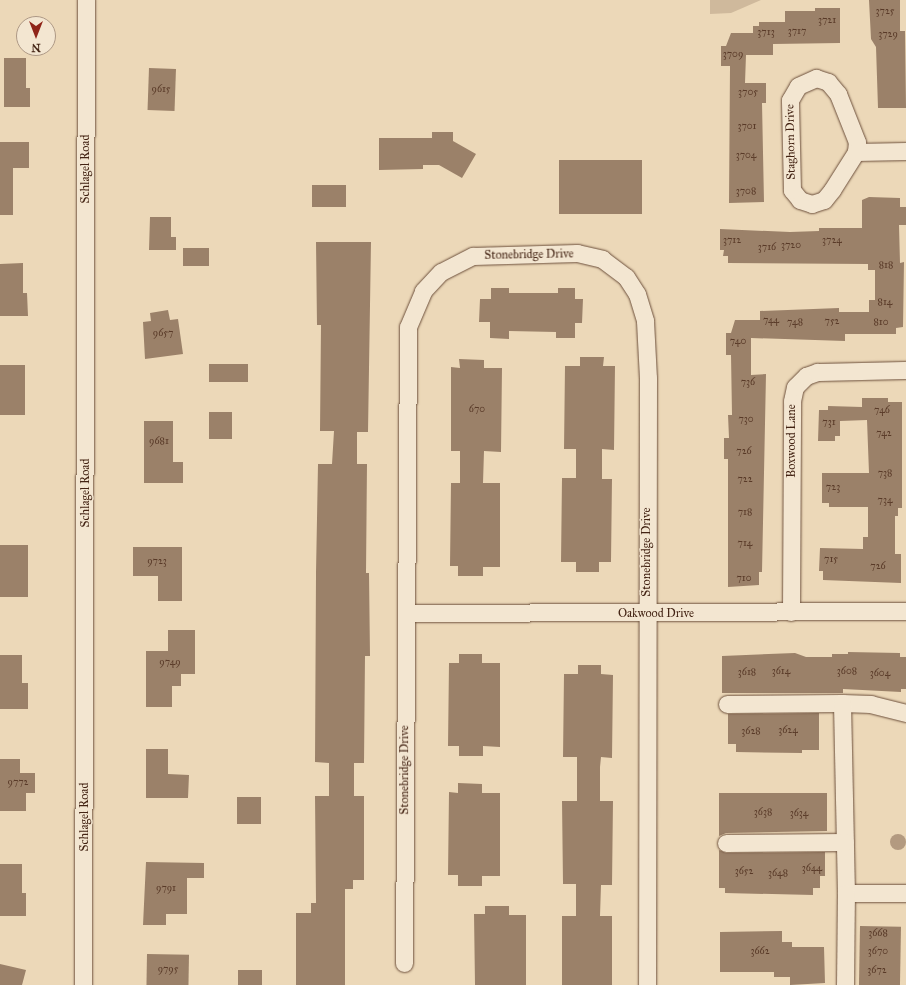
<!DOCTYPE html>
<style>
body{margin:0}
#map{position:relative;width:906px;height:985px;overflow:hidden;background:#ecd8b8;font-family:"IM FELL Great Primer",serif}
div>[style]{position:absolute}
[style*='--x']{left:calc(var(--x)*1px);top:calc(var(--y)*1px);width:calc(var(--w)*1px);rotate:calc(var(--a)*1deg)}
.green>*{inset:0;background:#cfb99c}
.water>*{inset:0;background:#b39a80}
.round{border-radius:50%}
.building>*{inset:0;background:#9b8169;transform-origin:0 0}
.roads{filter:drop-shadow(0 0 1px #6d503c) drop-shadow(0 0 1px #6d503c)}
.minor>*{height:17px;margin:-8.5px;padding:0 8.5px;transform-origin:8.5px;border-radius:8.5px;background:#f3e6d1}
span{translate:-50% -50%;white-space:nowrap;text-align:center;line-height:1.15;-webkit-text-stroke:3px #f3e6d1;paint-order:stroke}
.number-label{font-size:10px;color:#593a28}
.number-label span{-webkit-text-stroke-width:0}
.street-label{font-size:12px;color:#432313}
.north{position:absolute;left:16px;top:16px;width:40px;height:40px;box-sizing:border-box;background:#f3e6d1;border:1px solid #ad9885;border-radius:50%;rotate:180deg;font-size:11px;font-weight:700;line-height:16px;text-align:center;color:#432313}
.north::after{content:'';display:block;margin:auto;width:14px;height:18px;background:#8f2418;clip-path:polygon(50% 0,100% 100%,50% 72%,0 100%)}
</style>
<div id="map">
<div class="green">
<div style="clip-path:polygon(710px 0,761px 0,731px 13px,710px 14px)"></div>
</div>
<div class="water">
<div class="round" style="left:890px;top:834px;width:16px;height:16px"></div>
</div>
<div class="building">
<div style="clip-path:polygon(869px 0,900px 0,900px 31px,905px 31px,906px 108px,878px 108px,876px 47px,871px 39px)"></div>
<div style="clip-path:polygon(815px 8px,840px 8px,840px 43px,773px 44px,773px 55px,746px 55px,745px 83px,766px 83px,766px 103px,762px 103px,764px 202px,729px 203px,730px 66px,721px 66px,721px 46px,726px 46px,731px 33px,753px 33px,753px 26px,759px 26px,759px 22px,785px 22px,785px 11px,815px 11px)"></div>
<div style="clip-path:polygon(4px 58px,26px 58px,26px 88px,30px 88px,30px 107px,4px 107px)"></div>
<div style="left:149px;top:68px;width:27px;height:42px;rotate:2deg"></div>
<div style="clip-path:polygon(432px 132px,453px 132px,453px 141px,476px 154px,462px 178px,439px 165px,423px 165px,423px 169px,379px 170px,379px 138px,432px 138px)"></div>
<div style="clip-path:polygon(0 142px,29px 142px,29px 168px,13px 168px,13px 215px,0 215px)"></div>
<div style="left:559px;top:160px;width:83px;height:54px"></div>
<div style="left:312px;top:185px;width:34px;height:22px"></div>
<div style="clip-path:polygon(869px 197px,900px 198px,900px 207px,906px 207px,906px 225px,899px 225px,900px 263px,904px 262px,903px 327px,896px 328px,896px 334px,845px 334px,845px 341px,751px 338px,751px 375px,766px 374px,762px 572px,759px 572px,759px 585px,728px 587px,728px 459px,724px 459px,724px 438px,729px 438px,728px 415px,732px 415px,731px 355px,726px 355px,726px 333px,731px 333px,735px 320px,760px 320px,760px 311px,839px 308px,839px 312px,869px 312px,869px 300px,875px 300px,875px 270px,868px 270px,868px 264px,728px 263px,728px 256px,723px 256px,724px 250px,720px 250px,720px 229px,790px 232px,819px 231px,819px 228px,862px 228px,862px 200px)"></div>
<div style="clip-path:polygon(150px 217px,171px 217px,171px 237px,176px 237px,176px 250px,149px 250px)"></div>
<div style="clip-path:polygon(316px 242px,371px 242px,368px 432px,357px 432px,357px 464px,367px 464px,366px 573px,369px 573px,370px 656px,365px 656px,364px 763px,354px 763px,354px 796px,364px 796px,364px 880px,353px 880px,353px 889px,345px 889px,345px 985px,296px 985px,296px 913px,311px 913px,311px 903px,316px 903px,315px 796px,329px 796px,329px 763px,315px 762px,316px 573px,318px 464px,332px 464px,334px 431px,320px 431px,321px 325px,317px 325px)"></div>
<div style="left:183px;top:248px;width:26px;height:18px"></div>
<div style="clip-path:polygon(23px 263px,23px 293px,27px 293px,28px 316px,0 316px,0 264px)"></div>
<div style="clip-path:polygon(491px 288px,509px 288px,509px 293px,558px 293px,558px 288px,575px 288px,575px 299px,583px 299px,582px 323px,575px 323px,575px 338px,556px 338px,556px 332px,509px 331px,509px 339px,490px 338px,490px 322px,479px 322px,480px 299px,491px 299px)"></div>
<div style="clip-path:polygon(168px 310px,170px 320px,178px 319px,183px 354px,145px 359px,143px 322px,151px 321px,150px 313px)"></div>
<div style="clip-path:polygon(580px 357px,604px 357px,603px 366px,615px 366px,614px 450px,602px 449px,602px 479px,612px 479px,611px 562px,599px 562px,599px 572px,576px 572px,576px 562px,561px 562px,562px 478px,576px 478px,576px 449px,564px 449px,565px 366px,580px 366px)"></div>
<div style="clip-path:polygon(459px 359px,484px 360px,484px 368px,502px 368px,501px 452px,484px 451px,483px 483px,500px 483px,500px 567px,483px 567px,483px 576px,458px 576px,458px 566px,450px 566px,451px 483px,460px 483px,460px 451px,451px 451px,451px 367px,460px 368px)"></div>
<div style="left:209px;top:364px;width:39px;height:18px"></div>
<div style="left:0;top:365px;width:25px;height:50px"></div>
<div style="clip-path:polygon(862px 398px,888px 398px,888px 402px,902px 402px,902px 508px,898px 508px,898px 516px,895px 516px,895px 554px,901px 554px,901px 583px,823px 580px,823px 571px,819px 571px,820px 548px,863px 549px,863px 537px,868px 537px,868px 507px,829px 507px,829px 503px,822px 503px,822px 473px,869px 473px,867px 420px,840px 421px,840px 436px,835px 436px,835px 441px,818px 441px,819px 410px,828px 410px,828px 406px,862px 407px)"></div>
<div style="left:209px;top:412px;width:23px;height:27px"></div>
<div style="clip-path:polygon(144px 421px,173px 421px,173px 462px,183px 462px,183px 483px,144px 483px)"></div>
<div style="left:0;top:545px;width:28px;height:52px"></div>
<div style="clip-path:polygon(133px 547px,182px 547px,182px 601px,158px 601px,158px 576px,133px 576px)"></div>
<div style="clip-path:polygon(168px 630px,195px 630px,195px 674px,181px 674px,181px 686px,172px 686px,172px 707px,146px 707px,146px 651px,168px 651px)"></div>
<div style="clip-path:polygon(848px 652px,900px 653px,900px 657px,906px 657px,906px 689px,901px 689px,901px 692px,843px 689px,843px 693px,722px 693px,722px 656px,795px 653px,806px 657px,832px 657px,832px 654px,848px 654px)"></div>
<div style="clip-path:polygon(459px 654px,482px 654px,482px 663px,500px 663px,500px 747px,483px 746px,483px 756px,459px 756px,459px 746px,448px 746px,449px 663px,459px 663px)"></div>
<div style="clip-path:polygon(0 655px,22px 655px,22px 683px,28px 683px,28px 709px,0 709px)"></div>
<div style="clip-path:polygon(578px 665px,601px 665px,601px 674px,613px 675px,612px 758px,601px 757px,600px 767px,600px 801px,613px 801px,612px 885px,601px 885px,600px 916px,612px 916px,612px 985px,562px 985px,562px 916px,576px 916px,576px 884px,563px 884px,562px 801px,577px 801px,577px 757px,563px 757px,564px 674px,578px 674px)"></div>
<div style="clip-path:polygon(819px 713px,819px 750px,802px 750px,802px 753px,736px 752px,736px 744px,728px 744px,728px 714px)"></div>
<div style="clip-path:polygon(146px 749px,168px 749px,168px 774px,189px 775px,188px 798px,146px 798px)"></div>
<div style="clip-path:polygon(0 759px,20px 759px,20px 773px,35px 773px,35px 793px,26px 793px,26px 811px,0 811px)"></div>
<div style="clip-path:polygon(458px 783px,482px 784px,482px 793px,500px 793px,500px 876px,482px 876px,482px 886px,458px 886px,458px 875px,448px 875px,449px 792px,458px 793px)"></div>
<div style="clip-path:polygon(719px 793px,827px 793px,827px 831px,726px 833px,719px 836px)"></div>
<div style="left:237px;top:797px;width:24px;height:27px"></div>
<div style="clip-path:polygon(719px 850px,726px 853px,825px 852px,825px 876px,820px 876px,820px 888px,813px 888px,813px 895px,725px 893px,725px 888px,719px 888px)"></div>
<div style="clip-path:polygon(146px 862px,204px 863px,204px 878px,187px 878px,187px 914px,166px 914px,166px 925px,143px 925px)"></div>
<div style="clip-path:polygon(0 864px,22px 864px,22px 893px,26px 893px,26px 916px,0 916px)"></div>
<div style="clip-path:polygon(485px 906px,509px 906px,509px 915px,526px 915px,526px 985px,475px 985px,474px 914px,485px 914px)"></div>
<div style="left:860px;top:926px;width:41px;height:59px;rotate:1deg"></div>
<div style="clip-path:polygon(782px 931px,782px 942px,792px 942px,792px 947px,824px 947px,825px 983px,790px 985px,790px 977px,774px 977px,774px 972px,720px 972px,720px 932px)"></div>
<div style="left:147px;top:954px;width:42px;height:31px;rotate:1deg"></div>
<div style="clip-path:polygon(0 964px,26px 970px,22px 985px,0 985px)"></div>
<div style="left:238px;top:970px;width:24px;height:15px"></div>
</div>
<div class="roads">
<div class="minor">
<div style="--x:816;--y:78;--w:13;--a:18"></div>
<div style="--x:828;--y:82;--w:16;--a:50"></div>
<div style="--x:838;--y:94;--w:52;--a:68.4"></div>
<div style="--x:857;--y:142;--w:10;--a:96"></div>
<div style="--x:856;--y:152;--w:45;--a:122.3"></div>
<div style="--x:832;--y:190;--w:13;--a:129"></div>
<div style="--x:824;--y:200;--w:13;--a:162"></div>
<div style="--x:812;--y:204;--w:13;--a:-162"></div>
<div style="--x:800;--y:200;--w:13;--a:-129"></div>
<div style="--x:792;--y:190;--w:90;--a:-91.3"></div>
<div style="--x:790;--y:100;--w:16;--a:-60"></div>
<div style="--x:798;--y:86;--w:20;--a:-24"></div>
<div style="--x:856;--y:152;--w:50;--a:-1.1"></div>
<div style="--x:791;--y:612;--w:211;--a:-89.7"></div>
<div style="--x:792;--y:401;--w:14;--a:-78"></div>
<div style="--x:795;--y:387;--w:16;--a:-45"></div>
<div style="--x:806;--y:376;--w:12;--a:-20"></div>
<div style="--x:817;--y:372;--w:89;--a:-1.3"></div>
<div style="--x:406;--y:613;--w:500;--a:-0.23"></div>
<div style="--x:727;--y:704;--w:115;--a:-0.5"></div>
<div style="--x:906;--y:713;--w:36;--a:-166"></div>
<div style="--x:871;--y:704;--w:29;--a:-178"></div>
<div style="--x:842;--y:703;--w:190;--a:88.8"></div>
<div style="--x:846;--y:893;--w:60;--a:0"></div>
<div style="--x:726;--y:843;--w:119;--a:-0.5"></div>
<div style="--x:404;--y:963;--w:636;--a:-89.64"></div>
<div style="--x:408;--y:327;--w:39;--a:-67"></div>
<div style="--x:423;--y:291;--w:26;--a:-47"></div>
<div style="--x:441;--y:272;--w:36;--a:-27"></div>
<div style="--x:473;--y:256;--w:104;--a:-1.7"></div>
<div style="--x:577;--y:253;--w:26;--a:13"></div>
<div style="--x:602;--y:259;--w:30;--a:37"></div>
<div style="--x:626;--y:277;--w:20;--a:57"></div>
<div style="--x:637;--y:294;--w:28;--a:73"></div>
<div style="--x:645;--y:321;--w:57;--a:87"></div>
<div style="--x:648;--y:378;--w:607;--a:90.09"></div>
<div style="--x:83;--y:985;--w:985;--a:-89.83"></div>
<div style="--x:845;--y:985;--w:92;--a:-89.4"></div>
</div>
</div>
<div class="number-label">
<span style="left:885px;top:12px">3725</span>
<span style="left:827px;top:21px">3721</span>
<span style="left:797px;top:32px">3717</span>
<span style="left:766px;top:33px">3713</span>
<span style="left:888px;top:35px">3729</span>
<span style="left:733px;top:55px">3709</span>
<span style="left:161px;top:90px">9615</span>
<span style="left:748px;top:93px">3705</span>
<span style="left:747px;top:127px">3701</span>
<span style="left:746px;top:156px">3704</span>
<span style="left:746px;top:192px">3708</span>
<span style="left:732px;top:241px">3712</span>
<span style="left:832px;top:241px">3724</span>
<span style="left:791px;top:246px">3720</span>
<span style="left:767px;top:248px">3716</span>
<span style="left:886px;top:266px">818</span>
<span style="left:885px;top:303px">814</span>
<span style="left:771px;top:321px">744</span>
<span style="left:832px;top:322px">752</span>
<span style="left:795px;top:323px">748</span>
<span style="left:881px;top:323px">810</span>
<span style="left:163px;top:334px">9657</span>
<span style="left:738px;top:342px">740</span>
<span style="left:748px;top:383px">736</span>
<span style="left:477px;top:410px">670</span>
<span style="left:882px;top:411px">746</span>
<span style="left:746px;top:420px">730</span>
<span style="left:829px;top:423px">731</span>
<span style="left:884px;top:434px">742</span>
<span style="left:159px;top:442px">9681</span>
<span style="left:744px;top:452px">726</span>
<span style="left:885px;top:474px">738</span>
<span style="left:745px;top:480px">722</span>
<span style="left:833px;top:488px">723</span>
<span style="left:885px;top:501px">734</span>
<span style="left:745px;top:513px">718</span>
<span style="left:745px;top:544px">714</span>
<span style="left:831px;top:560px">715</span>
<span style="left:157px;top:562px">9723</span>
<span style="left:878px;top:567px">726</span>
<span style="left:744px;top:579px">710</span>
<span style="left:170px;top:663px">9749</span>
<span style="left:781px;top:672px">3614</span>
<span style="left:847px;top:672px">3608</span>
<span style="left:747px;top:673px">3618</span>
<span style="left:880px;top:674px">3604</span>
<span style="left:788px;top:731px">3624</span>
<span style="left:751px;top:732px">3628</span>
<span style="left:18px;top:783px">9772</span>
<span style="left:763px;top:813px">3638</span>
<span style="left:799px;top:814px">3634</span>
<span style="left:812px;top:869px">3644</span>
<span style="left:744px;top:872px">3652</span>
<span style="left:778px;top:874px">3648</span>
<span style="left:166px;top:889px">9791</span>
<span style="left:878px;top:934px">3668</span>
<span style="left:760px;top:952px">3662</span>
<span style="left:878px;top:952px">3670</span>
<span style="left:168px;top:970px">9795</span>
<span style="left:877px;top:971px">3672</span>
</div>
<div class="street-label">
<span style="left:791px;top:142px;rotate:-91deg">Staghorn Drive</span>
<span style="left:86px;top:169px;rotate:-90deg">Schlagel Road</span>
<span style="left:529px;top:255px;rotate:-1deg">Stonebridge Drive</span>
<span style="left:792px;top:441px;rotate:-90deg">Boxwood Lane</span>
<span style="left:86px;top:493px;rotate:-90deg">Schlagel Road</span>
<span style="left:647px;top:552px;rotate:-90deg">Stonebridge Drive</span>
<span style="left:656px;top:614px">Oakwood Drive</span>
<span style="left:405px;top:770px;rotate:-90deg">Stonebridge Drive</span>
<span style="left:85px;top:817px;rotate:-90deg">Schlagel Road</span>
</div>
<div class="north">N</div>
</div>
